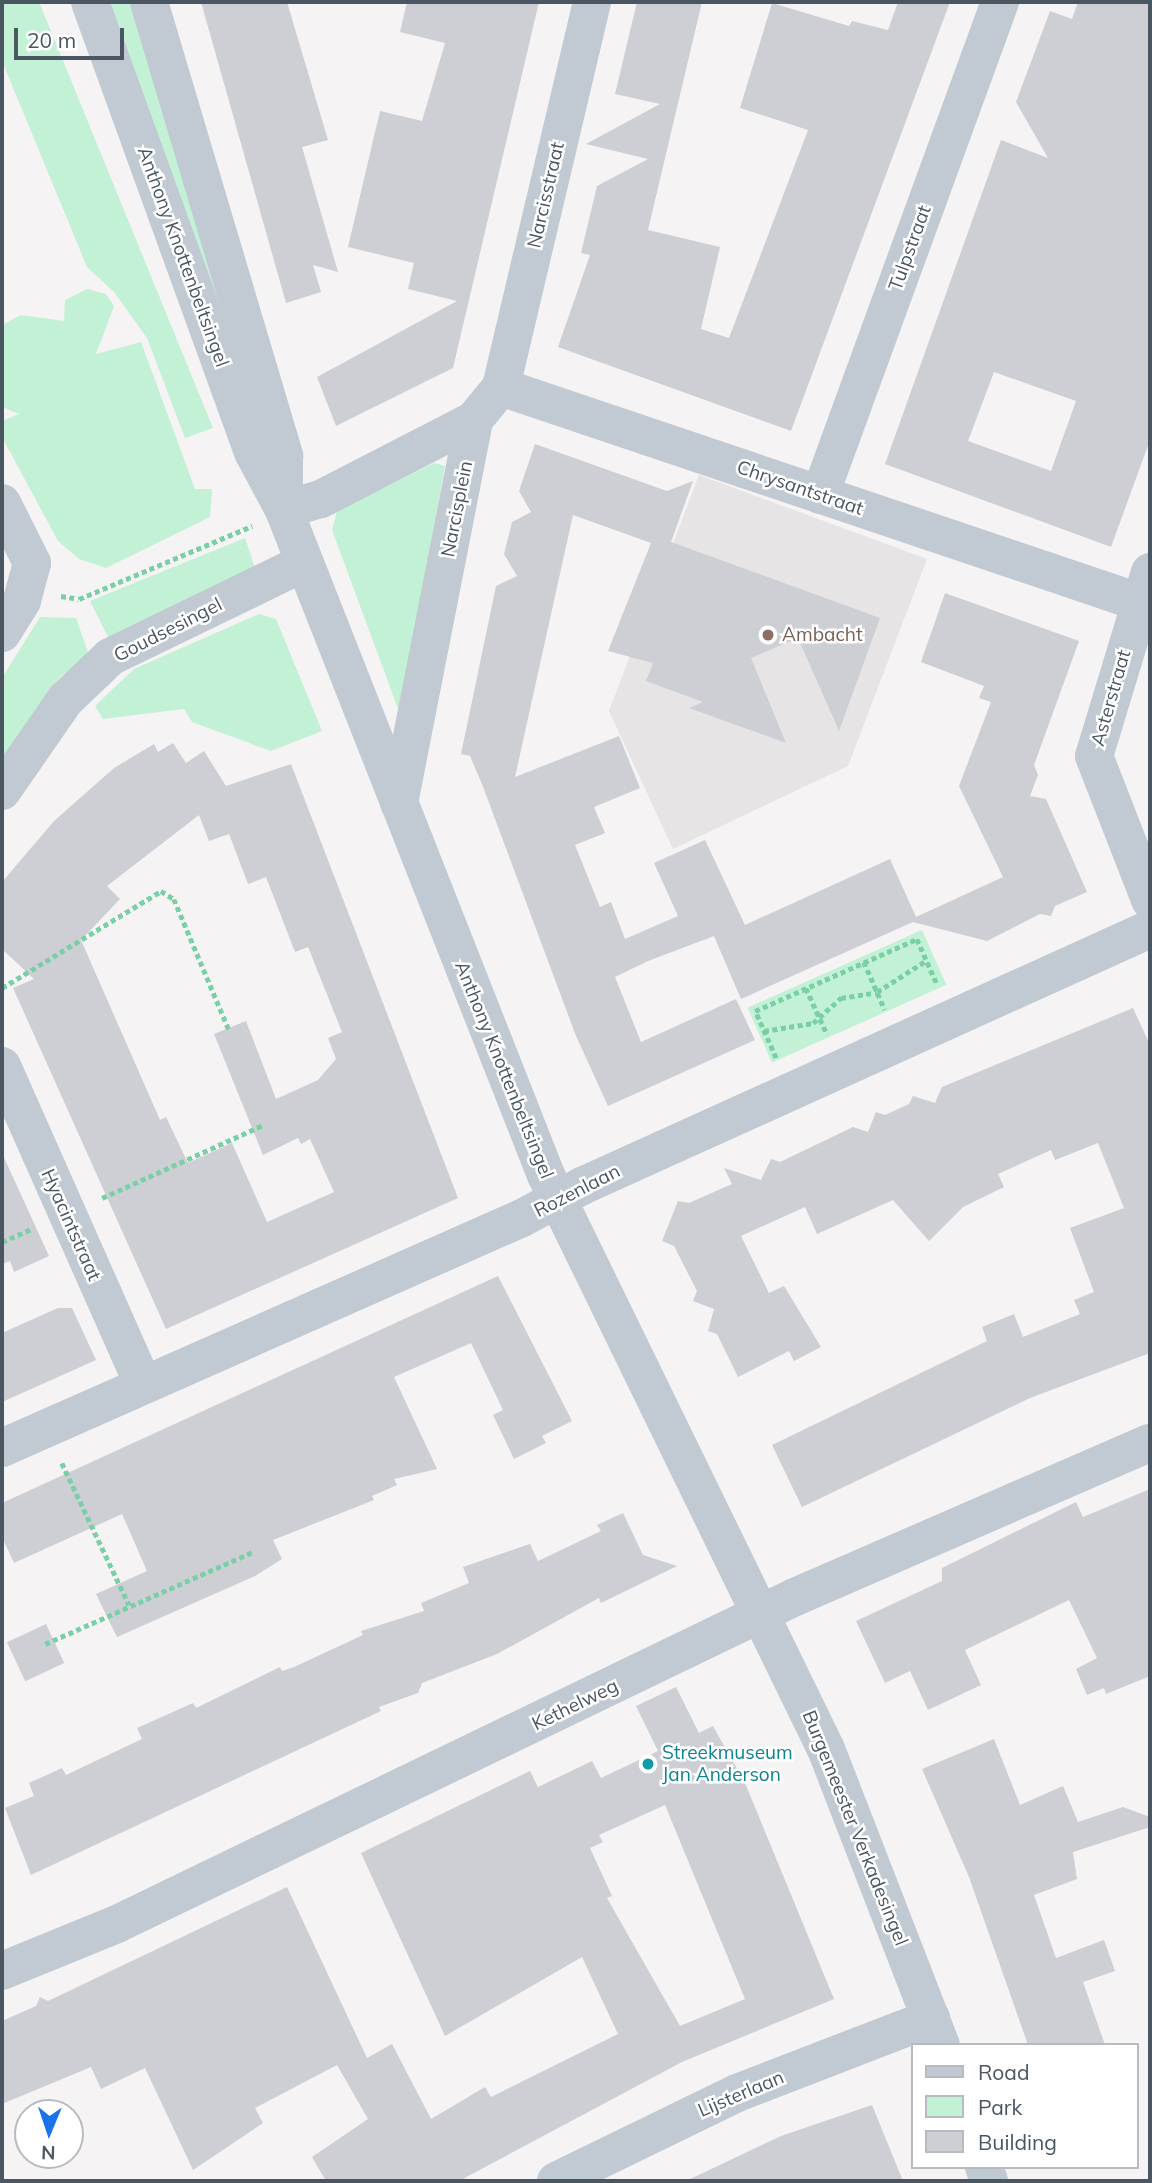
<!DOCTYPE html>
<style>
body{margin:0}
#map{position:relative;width:1152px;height:2183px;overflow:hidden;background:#f5f3f3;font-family:Mulish,sans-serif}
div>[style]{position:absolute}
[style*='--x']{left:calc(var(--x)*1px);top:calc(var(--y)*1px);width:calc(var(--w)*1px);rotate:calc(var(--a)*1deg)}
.education>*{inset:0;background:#e6e4e5}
.green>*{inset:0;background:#c3f1d5;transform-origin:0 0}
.building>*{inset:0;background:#cdcfd5;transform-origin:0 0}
.path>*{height:4.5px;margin-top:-2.25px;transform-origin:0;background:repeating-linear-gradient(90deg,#7ad0a6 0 5px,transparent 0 8.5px)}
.street>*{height:38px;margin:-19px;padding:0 19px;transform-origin:19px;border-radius:19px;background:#c1cad2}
.dots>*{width:19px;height:19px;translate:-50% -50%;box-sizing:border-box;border:4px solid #fff;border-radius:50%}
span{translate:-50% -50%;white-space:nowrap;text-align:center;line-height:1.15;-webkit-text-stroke:5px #fff;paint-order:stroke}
.street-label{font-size:19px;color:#4a5661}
.education-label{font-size:19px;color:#785e54}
.left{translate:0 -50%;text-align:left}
.culture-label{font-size:19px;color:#0d838f}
.frame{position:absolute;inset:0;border:4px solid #4a5661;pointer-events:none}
.legend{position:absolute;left:911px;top:2043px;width:228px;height:126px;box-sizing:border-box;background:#fff;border:2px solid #b7bbc0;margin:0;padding:9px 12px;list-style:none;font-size:21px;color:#4a5661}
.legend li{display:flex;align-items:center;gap:14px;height:35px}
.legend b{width:35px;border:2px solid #b7bbc0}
.north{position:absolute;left:14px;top:2099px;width:70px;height:70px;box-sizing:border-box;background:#fff;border:2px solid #b7bbc0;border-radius:50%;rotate:182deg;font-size:19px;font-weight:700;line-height:28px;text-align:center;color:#4a5661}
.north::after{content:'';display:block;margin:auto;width:24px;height:32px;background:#1a73e8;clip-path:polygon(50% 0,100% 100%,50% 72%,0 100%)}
.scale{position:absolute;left:14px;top:28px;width:110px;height:32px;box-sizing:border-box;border:4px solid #4a5661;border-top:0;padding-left:9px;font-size:21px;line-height:24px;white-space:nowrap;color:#4a5661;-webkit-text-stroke:5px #fff;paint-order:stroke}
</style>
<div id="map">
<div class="education">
<div style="clip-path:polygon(699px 475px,927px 559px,848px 766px,673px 849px,609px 711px)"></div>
</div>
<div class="green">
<div style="clip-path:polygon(2px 2px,39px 2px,213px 428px,185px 438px,147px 338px,114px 292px,87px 267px,2px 61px)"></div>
<div style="clip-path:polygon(107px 2px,132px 2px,241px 365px)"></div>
<div style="clip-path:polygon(87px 289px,106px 294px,114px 306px,96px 354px,141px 342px,195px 489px,212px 489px,210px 517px,106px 568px,79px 559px,58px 541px,2px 437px,2px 421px,19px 414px,2px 407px,2px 325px,21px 315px,64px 321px,65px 300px)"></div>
<div style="clip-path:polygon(434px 463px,445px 466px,400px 714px,332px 530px,337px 511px)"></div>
<div style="clip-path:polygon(245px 538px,255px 568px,112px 645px,90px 601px)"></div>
<div style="clip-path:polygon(259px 614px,276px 619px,322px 731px,271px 751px,192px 722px,184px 709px,103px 719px,95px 706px,134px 669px)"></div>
<div style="clip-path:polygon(40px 617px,76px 618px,90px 658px,61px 676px,2px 763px,2px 678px)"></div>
<div style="left:922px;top:930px;width:60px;height:191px;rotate:66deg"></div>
</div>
<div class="building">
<div style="clip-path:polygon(201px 2px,287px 2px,328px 140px,302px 147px,338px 272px,313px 265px,321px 292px,286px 303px)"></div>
<div style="clip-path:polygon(407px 2px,539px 2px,453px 368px,336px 426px,317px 377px,457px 301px,408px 289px,414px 263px,348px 247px,380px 111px,422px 121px,445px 43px,400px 32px)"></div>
<div style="clip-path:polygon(637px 2px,702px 2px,648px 230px,720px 247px,701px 329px,729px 338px,808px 130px,740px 108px,772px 3px,849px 26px,852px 21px,888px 30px,898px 2px,950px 2px,791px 431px,558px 347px,590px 255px,581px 253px,597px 186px,648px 159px,586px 144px,660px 104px,615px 94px)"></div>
<div style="clip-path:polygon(evenodd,1078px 2px,1150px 2px,1150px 440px,1111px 547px,885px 464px,1001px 140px,1048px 158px,1016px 102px,1050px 11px,1072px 19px,1078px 2px,994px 372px,1076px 401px,1051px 471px,968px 441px,994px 372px)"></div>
<div style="clip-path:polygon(535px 444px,667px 491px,693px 481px,671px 542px,880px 618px,839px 731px,798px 638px,751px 658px,786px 743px,689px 708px,703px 702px,646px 681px,653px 663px,608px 651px,651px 543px,573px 515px,515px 777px,619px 736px,640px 788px,594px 807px,605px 833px,575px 845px,600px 907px,611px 902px,625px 939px,678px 916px,654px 863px,705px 840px,745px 925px,890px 859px,916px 917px,1003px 877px,959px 786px,991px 702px,979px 698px,984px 686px,921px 662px,945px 593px,1079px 641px,1034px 765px,1038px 775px,1030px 796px,1046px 799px,1087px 892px,1055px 906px,1051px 916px,1040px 914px,987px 941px,913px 922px,741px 999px,714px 936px,648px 961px,615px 977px,641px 1042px,736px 999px,755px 1040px,608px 1106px,576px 1036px,482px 784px,470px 756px,461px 754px,496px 586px,517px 576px,504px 554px,512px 522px,531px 512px,519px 491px)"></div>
<div style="clip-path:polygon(evenodd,173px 743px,186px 763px,204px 751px,226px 786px,291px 764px,458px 1198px,166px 1329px,13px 988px,34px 979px,2px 949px,2px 882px,54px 821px,114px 768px,154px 744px,158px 752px,173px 743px,199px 815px,209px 841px,229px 834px,248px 884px,266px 877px,295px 952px,308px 947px,342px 1032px,328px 1038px,336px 1059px,318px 1080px,276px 1099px,246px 1021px,214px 1034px,263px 1155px,298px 1138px,301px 1144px,310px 1139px,334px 1192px,267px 1222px,232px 1143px,188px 1163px,166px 1117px,160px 1120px,81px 940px,120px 899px,107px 886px,199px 815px)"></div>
<div style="clip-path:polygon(1133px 1008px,1150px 1045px,1150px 1353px,1030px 1398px,802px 1507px,772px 1445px,987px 1341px,982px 1327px,1014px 1314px,1023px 1337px,1080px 1314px,1074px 1300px,1094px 1292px,1070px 1228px,1124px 1208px,1098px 1143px,1055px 1160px,1051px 1150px,998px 1174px,1004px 1187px,963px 1207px,929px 1241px,893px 1200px,817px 1234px,805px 1207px,741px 1236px,769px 1293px,784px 1286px,821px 1347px,794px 1361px,789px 1351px,738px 1377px,717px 1334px,708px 1331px,714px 1309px,693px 1301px,697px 1291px,674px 1246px,662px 1241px,678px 1201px,689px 1203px,732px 1184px,724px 1168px,761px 1180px,771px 1159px,780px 1162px,853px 1127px,868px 1132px,876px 1112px,885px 1115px,909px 1104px,913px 1096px,935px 1103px,942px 1087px)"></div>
<div style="clip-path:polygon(2px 1153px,49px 1256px,14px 1272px,10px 1261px,2px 1264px)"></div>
<div style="clip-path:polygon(498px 1276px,572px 1421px,542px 1436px,546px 1443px,514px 1459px,493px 1415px,503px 1410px,471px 1343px,394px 1377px,437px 1469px,394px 1479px,397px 1485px,372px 1496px,374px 1500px,273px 1540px,282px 1559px,255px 1576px,117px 1637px,96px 1594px,147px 1571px,122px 1514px,14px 1563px,2px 1537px,2px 1503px)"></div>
<div style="clip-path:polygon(58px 1308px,72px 1308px,96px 1360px,2px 1402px,2px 1333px)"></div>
<div style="clip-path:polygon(1150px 1489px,1150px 1676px,1106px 1694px,1104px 1688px,1087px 1695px,1076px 1669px,1097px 1658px,1069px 1600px,965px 1650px,981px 1685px,928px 1710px,910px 1671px,885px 1683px,856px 1621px,942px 1581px,942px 1568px,1076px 1502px,1083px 1517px)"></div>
<div style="clip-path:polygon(623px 1513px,643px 1555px,677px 1566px,601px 1603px,599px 1598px,497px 1654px,422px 1683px,418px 1693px,379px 1707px,381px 1711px,31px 1875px,5px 1808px,34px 1796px,29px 1783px,62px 1768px,66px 1775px,142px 1739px,137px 1728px,193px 1703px,196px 1708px,280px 1667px,282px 1671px,294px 1667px,363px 1635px,361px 1631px,424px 1611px,421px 1603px,469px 1583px,463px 1567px,530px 1544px,538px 1561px,601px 1531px,597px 1525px)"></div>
<div style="left:46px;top:1624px;width:43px;height:43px;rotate:65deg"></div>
<div style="clip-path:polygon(evenodd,676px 1687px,699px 1733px,713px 1726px,745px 1783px,834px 1999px,682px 2062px,459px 2181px,326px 2181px,312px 2157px,368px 2119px,337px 2065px,255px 2108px,263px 2123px,193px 2170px,145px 2068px,101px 2089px,91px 2067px,2px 2104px,2px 2021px,36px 2006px,40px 1997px,48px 2001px,287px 1887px,367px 2058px,392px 2044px,431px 2119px,485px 2087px,491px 2097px,618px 2034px,582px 1957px,445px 2036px,361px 1853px,530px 1771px,538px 1787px,592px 1761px,601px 1778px,658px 1751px,636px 1706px,676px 1687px,665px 1805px,745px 1999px,680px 2026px,607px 1898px,612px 1896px,590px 1848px,603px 1842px,599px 1835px,665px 1805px)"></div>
<div style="clip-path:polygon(994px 1739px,1020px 1805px,1063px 1786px,1078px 1822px,1123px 1807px,1150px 1817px,1150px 1827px,1073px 1852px,1077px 1879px,1034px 1895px,1056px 1958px,1104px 1940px,1115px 1971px,1083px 1982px,1105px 2045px,1028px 2045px,969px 1877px,922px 1769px)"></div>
<div style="clip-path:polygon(872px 2105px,903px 2181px,686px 2181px,781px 2136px)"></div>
</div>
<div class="path">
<div style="--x:61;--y:596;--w:18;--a:9"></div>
<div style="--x:79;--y:599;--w:188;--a:-22.9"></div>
<div style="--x:864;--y:962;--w:52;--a:66.4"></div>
<div style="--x:2;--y:988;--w:186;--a:-31.4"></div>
<div style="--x:161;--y:891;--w:15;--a:32"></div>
<div style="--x:174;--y:899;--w:144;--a:67.2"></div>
<div style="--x:806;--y:988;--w:51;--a:65.5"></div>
<div style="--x:764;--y:1031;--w:50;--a:-9.3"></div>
<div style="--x:813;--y:1023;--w:38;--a:-42"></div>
<div style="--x:841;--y:998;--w:36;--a:-9"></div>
<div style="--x:877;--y:992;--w:59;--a:-32.6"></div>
<div style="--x:776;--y:1058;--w:51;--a:-114.1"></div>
<div style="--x:755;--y:1011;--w:177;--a:-24"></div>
<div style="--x:917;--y:939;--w:49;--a:66"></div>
<div style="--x:102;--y:1198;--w:177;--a:-24.4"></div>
<div style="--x:2;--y:1242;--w:34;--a:-24"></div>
<div style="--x:62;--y:1463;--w:157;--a:64.7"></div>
<div style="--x:45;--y:1644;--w:227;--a:-23.9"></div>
</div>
<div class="street">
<div style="--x:90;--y:2;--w:479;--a:70.1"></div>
<div style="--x:253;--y:452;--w:66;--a:61.9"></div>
<div style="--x:284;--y:510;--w:715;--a:68.5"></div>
<div style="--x:546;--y:1175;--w:639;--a:64"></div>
<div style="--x:826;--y:1749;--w:318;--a:68.8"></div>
<div style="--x:149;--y:2;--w:474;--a:73.4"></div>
<div style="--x:284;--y:456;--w:45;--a:90"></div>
<div style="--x:501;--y:387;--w:673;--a:18.62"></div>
<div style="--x:820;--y:495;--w:525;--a:-69.94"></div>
<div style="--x:2;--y:503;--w:67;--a:63.4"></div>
<div style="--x:32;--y:563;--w:39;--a:105"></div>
<div style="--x:22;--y:601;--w:38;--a:122"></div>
<div style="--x:284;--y:510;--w:39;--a:-17"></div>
<div style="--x:321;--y:499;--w:172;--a:-27.3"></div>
<div style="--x:474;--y:420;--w:43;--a:-50.7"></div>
<div style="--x:501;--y:387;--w:396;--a:-76.7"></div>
<div style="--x:1150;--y:572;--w:192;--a:106.9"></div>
<div style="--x:1094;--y:756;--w:155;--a:68.7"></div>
<div style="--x:2;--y:791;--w:111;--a:-55.3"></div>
<div style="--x:65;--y:700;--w:62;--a:-43.7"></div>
<div style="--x:110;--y:657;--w:216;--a:-25.9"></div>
<div style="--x:399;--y:803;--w:390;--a:-78.9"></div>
<div style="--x:2;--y:1066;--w:348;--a:66.1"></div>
<div style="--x:2;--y:1448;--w:569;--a:-23.86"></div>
<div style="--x:522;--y:1218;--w:68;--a:-28.1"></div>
<div style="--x:582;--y:1186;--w:623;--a:-24.35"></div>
<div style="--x:2;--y:1971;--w:124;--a:-22.2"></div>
<div style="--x:117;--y:1924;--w:753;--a:-25.75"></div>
<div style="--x:795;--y:1597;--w:387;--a:-23.5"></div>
<div style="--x:984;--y:2167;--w:15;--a:70"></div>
<div style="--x:556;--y:2181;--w:201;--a:-25.9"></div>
<div style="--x:737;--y:2093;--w:208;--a:-21.1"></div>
</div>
<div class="dots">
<div style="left:768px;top:635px;background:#8d6e63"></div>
<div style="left:648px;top:1764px;background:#0f9aa8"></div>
</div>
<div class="street-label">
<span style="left:546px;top:195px;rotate:-77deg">Narcisstraat</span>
<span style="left:910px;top:248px;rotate:-70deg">Tulpstraat</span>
<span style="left:183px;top:257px;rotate:70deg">Anthony Knottenbeltsingel</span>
<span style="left:800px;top:488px;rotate:19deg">Chrysantstraat</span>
<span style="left:457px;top:509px;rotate:-79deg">Narcisplein</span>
<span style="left:168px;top:630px;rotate:-27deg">Goudsesingel</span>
<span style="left:1111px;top:698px;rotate:-74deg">Asterstraat</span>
<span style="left:504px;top:1070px;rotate:68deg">Anthony Knottenbeltsingel</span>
<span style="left:577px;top:1191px;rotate:-27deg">Rozenlaan</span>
<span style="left:71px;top:1225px;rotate:66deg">Hyacintstraat</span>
<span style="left:575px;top:1705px;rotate:-26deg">Kethelweg</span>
<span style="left:855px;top:1828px;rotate:68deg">Burgemeester Verkadesingel</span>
<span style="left:741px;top:2094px;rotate:-23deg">Lijsterlaan</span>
</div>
<div class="education-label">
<span class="left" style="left:782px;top:635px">Ambacht</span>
</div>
<div class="culture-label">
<span class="left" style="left:662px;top:1764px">Streekmuseum<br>Jan Anderson</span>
</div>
<div class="frame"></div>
<ul class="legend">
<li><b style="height:9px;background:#c1cad2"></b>Road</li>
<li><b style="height:19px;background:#c3f1d5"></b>Park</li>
<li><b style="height:19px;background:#cdcfd5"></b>Building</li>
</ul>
<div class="north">N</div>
<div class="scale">20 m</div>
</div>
